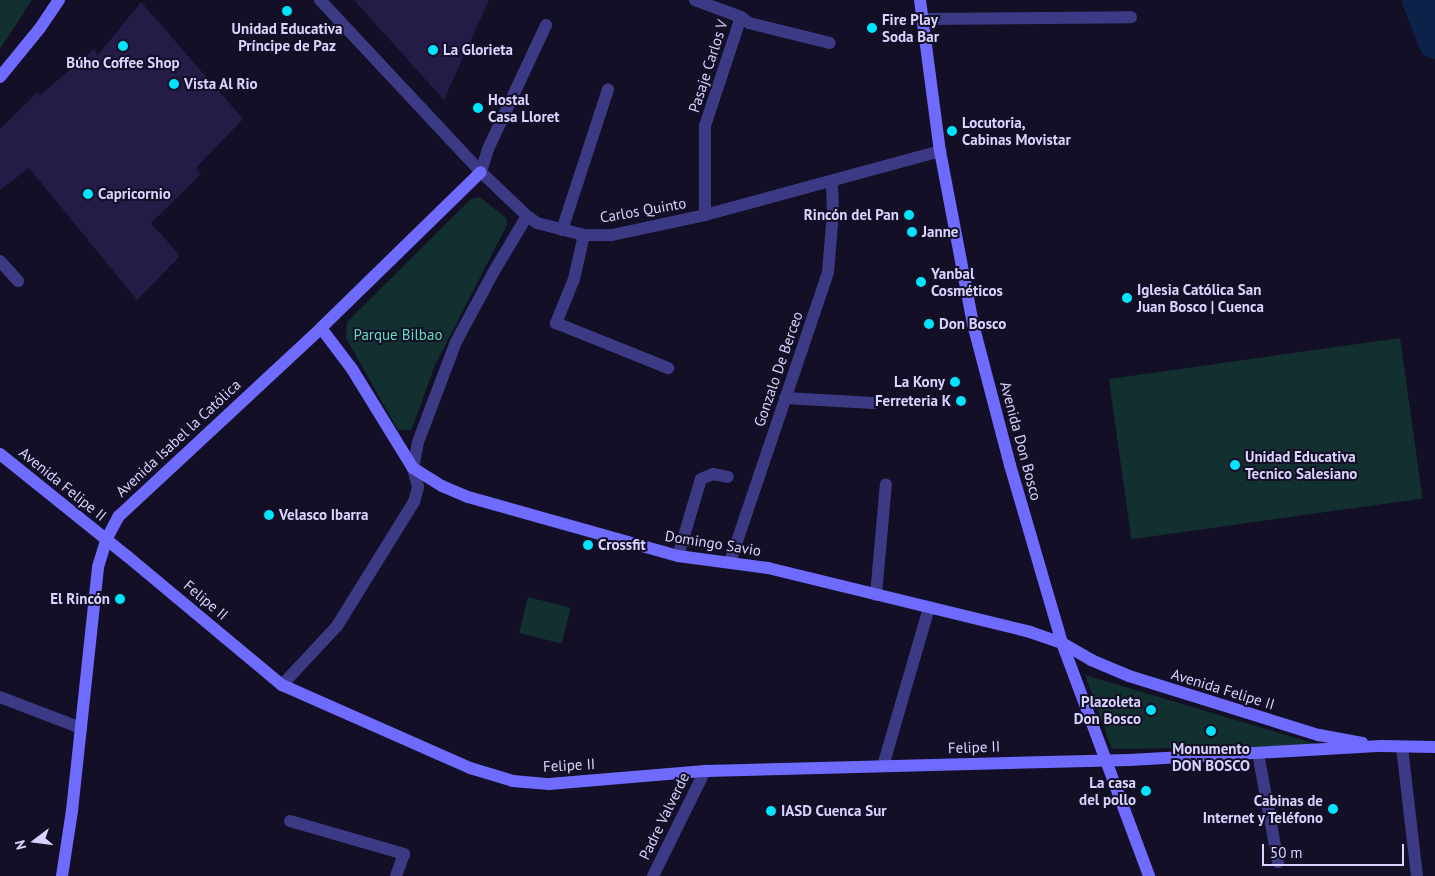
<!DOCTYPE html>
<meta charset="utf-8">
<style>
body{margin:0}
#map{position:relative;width:1435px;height:876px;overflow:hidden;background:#130f26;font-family:"PT Sans",sans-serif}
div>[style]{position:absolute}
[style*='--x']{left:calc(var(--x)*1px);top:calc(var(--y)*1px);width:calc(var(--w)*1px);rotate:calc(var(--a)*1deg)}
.green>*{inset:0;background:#12302f;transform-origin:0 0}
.river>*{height:34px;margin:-17px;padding:0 17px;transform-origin:17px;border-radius:17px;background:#0c2248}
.building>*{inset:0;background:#241b47}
.street>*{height:12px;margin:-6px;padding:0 6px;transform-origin:6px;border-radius:6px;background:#3d3a85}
.secondary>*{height:12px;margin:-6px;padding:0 6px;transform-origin:6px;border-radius:6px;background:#6f6bff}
.dots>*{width:14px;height:14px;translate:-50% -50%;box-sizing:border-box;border:2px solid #130f26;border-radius:50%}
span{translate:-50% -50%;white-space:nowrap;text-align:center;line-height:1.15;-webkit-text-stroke:4px #130f26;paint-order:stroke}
.poi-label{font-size:15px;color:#d9d4ff;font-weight:700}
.left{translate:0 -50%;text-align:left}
.right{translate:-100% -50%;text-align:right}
.street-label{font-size:15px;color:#d9d4ff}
.park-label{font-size:15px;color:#5fe0c0}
.north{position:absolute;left:10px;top:816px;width:50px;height:50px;-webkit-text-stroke:4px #130f26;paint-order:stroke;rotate:255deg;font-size:14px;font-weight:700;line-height:20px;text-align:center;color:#d9d4ff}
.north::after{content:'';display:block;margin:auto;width:18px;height:22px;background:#d9d4ff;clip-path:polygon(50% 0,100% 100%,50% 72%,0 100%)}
.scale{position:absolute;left:1262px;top:844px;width:142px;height:22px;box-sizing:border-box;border:2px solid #d9d4ff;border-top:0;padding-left:6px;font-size:15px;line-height:18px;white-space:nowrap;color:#d9d4ff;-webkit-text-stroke:4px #130f26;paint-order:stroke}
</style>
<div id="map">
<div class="green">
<div style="clip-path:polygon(0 0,32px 0,0 49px)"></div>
<div style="clip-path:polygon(480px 197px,506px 218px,507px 225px,435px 365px,414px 423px,411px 430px,398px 430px,346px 338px,347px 322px,471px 199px)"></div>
<div style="left:1400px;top:338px;width:162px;height:294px;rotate:82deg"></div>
<div style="left:528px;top:597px;width:44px;height:37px;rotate:14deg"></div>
<div style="clip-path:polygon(1085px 675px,1323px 746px,1112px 749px)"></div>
</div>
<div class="river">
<div style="--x:1419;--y:0;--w:45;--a:69.1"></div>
</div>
<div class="building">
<div style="clip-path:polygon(354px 0,489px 0,444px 100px)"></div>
<div style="clip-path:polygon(141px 2px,243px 119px,196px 168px,201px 174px,151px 223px,180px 256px,137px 300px,29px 168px,0 190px,0 129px,38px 92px,40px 95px,94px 49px,98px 55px)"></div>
</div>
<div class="street">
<div style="--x:320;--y:0;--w:236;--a:46.9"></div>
<div style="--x:481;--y:172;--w:64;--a:43.7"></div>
<div style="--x:527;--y:216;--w:12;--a:35"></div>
<div style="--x:537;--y:223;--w:49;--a:14.3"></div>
<div style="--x:584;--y:235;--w:28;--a:0"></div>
<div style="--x:612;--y:235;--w:95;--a:-12.1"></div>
<div style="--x:705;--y:215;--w:244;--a:-15.2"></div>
<div style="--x:695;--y:0;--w:49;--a:20.3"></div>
<div style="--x:741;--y:17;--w:115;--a:108.3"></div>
<div style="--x:705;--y:126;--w:89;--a:90"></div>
<div style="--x:741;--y:17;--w:10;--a:37"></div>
<div style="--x:749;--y:23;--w:83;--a:13.9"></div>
<div style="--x:922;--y:19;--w:209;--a:-0.5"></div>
<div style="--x:481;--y:172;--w:24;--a:-73"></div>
<div style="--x:488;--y:149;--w:137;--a:-64.9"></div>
<div style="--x:562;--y:230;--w:148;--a:-71.9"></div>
<div style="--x:584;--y:235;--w:45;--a:102.8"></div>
<div style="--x:574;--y:279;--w:48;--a:112.2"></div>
<div style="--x:556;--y:323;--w:121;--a:21.9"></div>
<div style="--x:0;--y:261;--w:27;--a:48"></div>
<div style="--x:785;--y:398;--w:88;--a:3.3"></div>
<div style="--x:678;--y:556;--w:80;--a:-73.4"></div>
<div style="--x:701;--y:479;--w:13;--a:-23"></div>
<div style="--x:713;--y:474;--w:15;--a:11"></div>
<div style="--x:730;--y:562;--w:306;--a:-71.3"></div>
<div style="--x:828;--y:272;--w:59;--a:-85.2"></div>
<div style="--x:833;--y:213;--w:31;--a:-92"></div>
<div style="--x:876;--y:595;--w:111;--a:-84.9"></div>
<div style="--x:282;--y:685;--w:81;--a:-47"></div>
<div style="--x:337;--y:626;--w:146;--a:-58.2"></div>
<div style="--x:414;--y:502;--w:16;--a:-75"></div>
<div style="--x:418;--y:487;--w:20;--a:-105"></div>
<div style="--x:413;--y:468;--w:26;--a:-79"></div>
<div style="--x:418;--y:442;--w:107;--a:-69.2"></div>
<div style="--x:456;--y:342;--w:78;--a:-61.8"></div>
<div style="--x:493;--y:273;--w:66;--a:-59.2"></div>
<div style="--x:0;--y:697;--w:87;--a:20.9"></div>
<div style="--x:1402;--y:747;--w:130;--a:83.4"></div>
<div style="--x:1258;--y:753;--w:111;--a:79.6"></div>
<div style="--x:883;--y:766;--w:165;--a:-73.8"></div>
<div style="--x:290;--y:821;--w:119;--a:16.1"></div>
<div style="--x:404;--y:854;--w:23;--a:110"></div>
<div style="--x:653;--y:876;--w:117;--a:-63.7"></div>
</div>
<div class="secondary">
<div style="--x:920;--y:0;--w:152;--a:82.5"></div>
<div style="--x:940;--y:151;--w:176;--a:79.2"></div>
<div style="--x:973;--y:324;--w:146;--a:75.3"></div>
<div style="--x:1010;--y:465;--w:185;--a:73.7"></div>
<div style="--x:1062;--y:643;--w:249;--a:69.5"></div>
<div style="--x:0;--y:77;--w:63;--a:-50.8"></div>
<div style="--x:40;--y:28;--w:34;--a:-56"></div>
<div style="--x:321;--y:328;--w:51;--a:52.9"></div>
<div style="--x:352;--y:369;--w:116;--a:58.4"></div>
<div style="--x:413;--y:468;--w:34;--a:32"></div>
<div style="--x:442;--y:486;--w:28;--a:23"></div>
<div style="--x:468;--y:497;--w:218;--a:15.7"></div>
<div style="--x:678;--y:556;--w:91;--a:7.6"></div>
<div style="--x:768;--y:568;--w:270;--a:13.7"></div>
<div style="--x:1030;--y:632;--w:34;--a:19"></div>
<div style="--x:1062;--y:643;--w:34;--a:30"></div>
<div style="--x:1091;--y:660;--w:41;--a:22.8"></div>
<div style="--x:1129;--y:676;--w:199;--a:17.3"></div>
<div style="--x:1319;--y:735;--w:44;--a:10.5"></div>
<div style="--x:0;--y:454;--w:163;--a:38.8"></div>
<div style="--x:127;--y:556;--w:202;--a:39.8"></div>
<div style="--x:282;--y:685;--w:206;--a:23.8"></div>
<div style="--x:470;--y:768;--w:45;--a:16.8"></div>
<div style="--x:513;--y:781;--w:36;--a:5"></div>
<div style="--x:549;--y:784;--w:157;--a:-4.8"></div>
<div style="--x:705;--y:771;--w:424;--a:-1.5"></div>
<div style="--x:1129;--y:760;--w:253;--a:-3.2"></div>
<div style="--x:1382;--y:746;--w:53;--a:1.1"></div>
<div style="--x:62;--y:876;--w:66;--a:-81.3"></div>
<div style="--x:72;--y:811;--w:245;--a:-83.9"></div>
<div style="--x:98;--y:567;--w:28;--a:-73"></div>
<div style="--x:106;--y:540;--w:27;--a:-62"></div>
<div style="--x:119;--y:516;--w:276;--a:-42.9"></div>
<div style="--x:321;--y:328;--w:223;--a:-44.3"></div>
</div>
<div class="dots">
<div style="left:287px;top:11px;background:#00e5ff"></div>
<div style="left:872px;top:28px;background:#00e5ff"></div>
<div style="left:123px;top:46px;background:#00e5ff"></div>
<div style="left:433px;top:50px;background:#00e5ff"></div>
<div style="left:174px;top:84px;background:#00e5ff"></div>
<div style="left:478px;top:108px;background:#00e5ff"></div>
<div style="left:952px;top:131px;background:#00e5ff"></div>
<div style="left:88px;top:194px;background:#00e5ff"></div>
<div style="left:909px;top:215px;background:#00e5ff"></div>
<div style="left:912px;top:232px;background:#00e5ff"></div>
<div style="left:921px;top:282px;background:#00e5ff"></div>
<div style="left:1127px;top:298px;background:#00e5ff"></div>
<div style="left:929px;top:324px;background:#00e5ff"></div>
<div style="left:955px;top:382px;background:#00e5ff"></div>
<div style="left:961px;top:401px;background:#00e5ff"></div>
<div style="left:1235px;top:465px;background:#00e5ff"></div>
<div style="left:269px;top:515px;background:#00e5ff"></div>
<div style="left:588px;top:545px;background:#00e5ff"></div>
<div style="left:120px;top:599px;background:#00e5ff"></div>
<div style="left:1151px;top:710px;background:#00e5ff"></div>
<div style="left:1211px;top:731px;background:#00e5ff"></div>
<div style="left:1146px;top:791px;background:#00e5ff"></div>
<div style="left:1333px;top:809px;background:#00e5ff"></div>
<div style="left:771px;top:811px;background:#00e5ff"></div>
</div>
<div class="poi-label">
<span class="left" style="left:882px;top:28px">Fire Play<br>Soda Bar</span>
<span style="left:287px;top:37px">Unidad Educativa<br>Príncipe de Paz</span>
<span class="left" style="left:443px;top:50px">La Glorieta</span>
<span style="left:123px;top:63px">Búho Coffee Shop</span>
<span class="left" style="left:184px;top:84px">Vista Al Rio</span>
<span class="left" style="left:488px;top:108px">Hostal<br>Casa Lloret</span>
<span class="left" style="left:962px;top:131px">Locutoria,<br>Cabinas Movistar</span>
<span class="left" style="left:98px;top:194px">Capricornio</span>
<span class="right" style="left:899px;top:215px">Rincón del Pan</span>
<span class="left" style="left:922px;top:232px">Janne</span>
<span class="left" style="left:931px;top:282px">Yanbal<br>Cosméticos</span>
<span class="left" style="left:1137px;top:298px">Iglesia Católica San<br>Juan Bosco | Cuenca</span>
<span class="left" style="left:939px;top:324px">Don Bosco</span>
<span class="right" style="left:945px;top:382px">La Kony</span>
<span class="right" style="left:951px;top:401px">Ferreteria K</span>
<span class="left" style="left:1245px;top:465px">Unidad Educativa<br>Tecnico Salesiano</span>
<span class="left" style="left:279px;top:515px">Velasco Ibarra</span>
<span class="left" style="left:598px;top:545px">Crossfit</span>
<span class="right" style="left:110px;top:599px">El Rincón</span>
<span class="right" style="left:1141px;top:710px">Plazoleta<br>Don Bosco</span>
<span style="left:1211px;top:757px">Monumento<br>DON BOSCO</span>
<span class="right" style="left:1136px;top:791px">La casa<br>del pollo</span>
<span class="right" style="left:1323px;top:809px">Cabinas de<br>Internet y Teléfono</span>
<span class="left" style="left:781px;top:811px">IASD Cuenca Sur</span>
</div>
<div class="street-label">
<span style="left:708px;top:66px;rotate:-72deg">Pasaje Carlos V</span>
<span style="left:643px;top:210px;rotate:-10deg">Carlos Quinto</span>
<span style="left:778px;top:369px;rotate:-71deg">Gonzalo De Berceo</span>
<span style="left:178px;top:438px;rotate:-43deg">Avenida Isabel la Católica</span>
<span style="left:1021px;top:441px;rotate:75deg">Avenida Don Bosco</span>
<span style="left:63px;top:484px;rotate:39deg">Avenida Felipe II</span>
<span style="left:713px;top:543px;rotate:9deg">Domingo Savio</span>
<span style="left:206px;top:600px;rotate:40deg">Felipe II</span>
<span style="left:1223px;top:689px;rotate:17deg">Avenida Felipe II</span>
<span style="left:974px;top:747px;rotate:-2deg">Felipe II</span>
<span style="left:569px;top:765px;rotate:-3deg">Felipe II</span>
<span style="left:664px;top:816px;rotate:-64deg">Padre Valverde</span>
</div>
<div class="park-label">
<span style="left:398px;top:335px">Parque Bilbao</span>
</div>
<div class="north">N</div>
<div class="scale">50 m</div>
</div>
